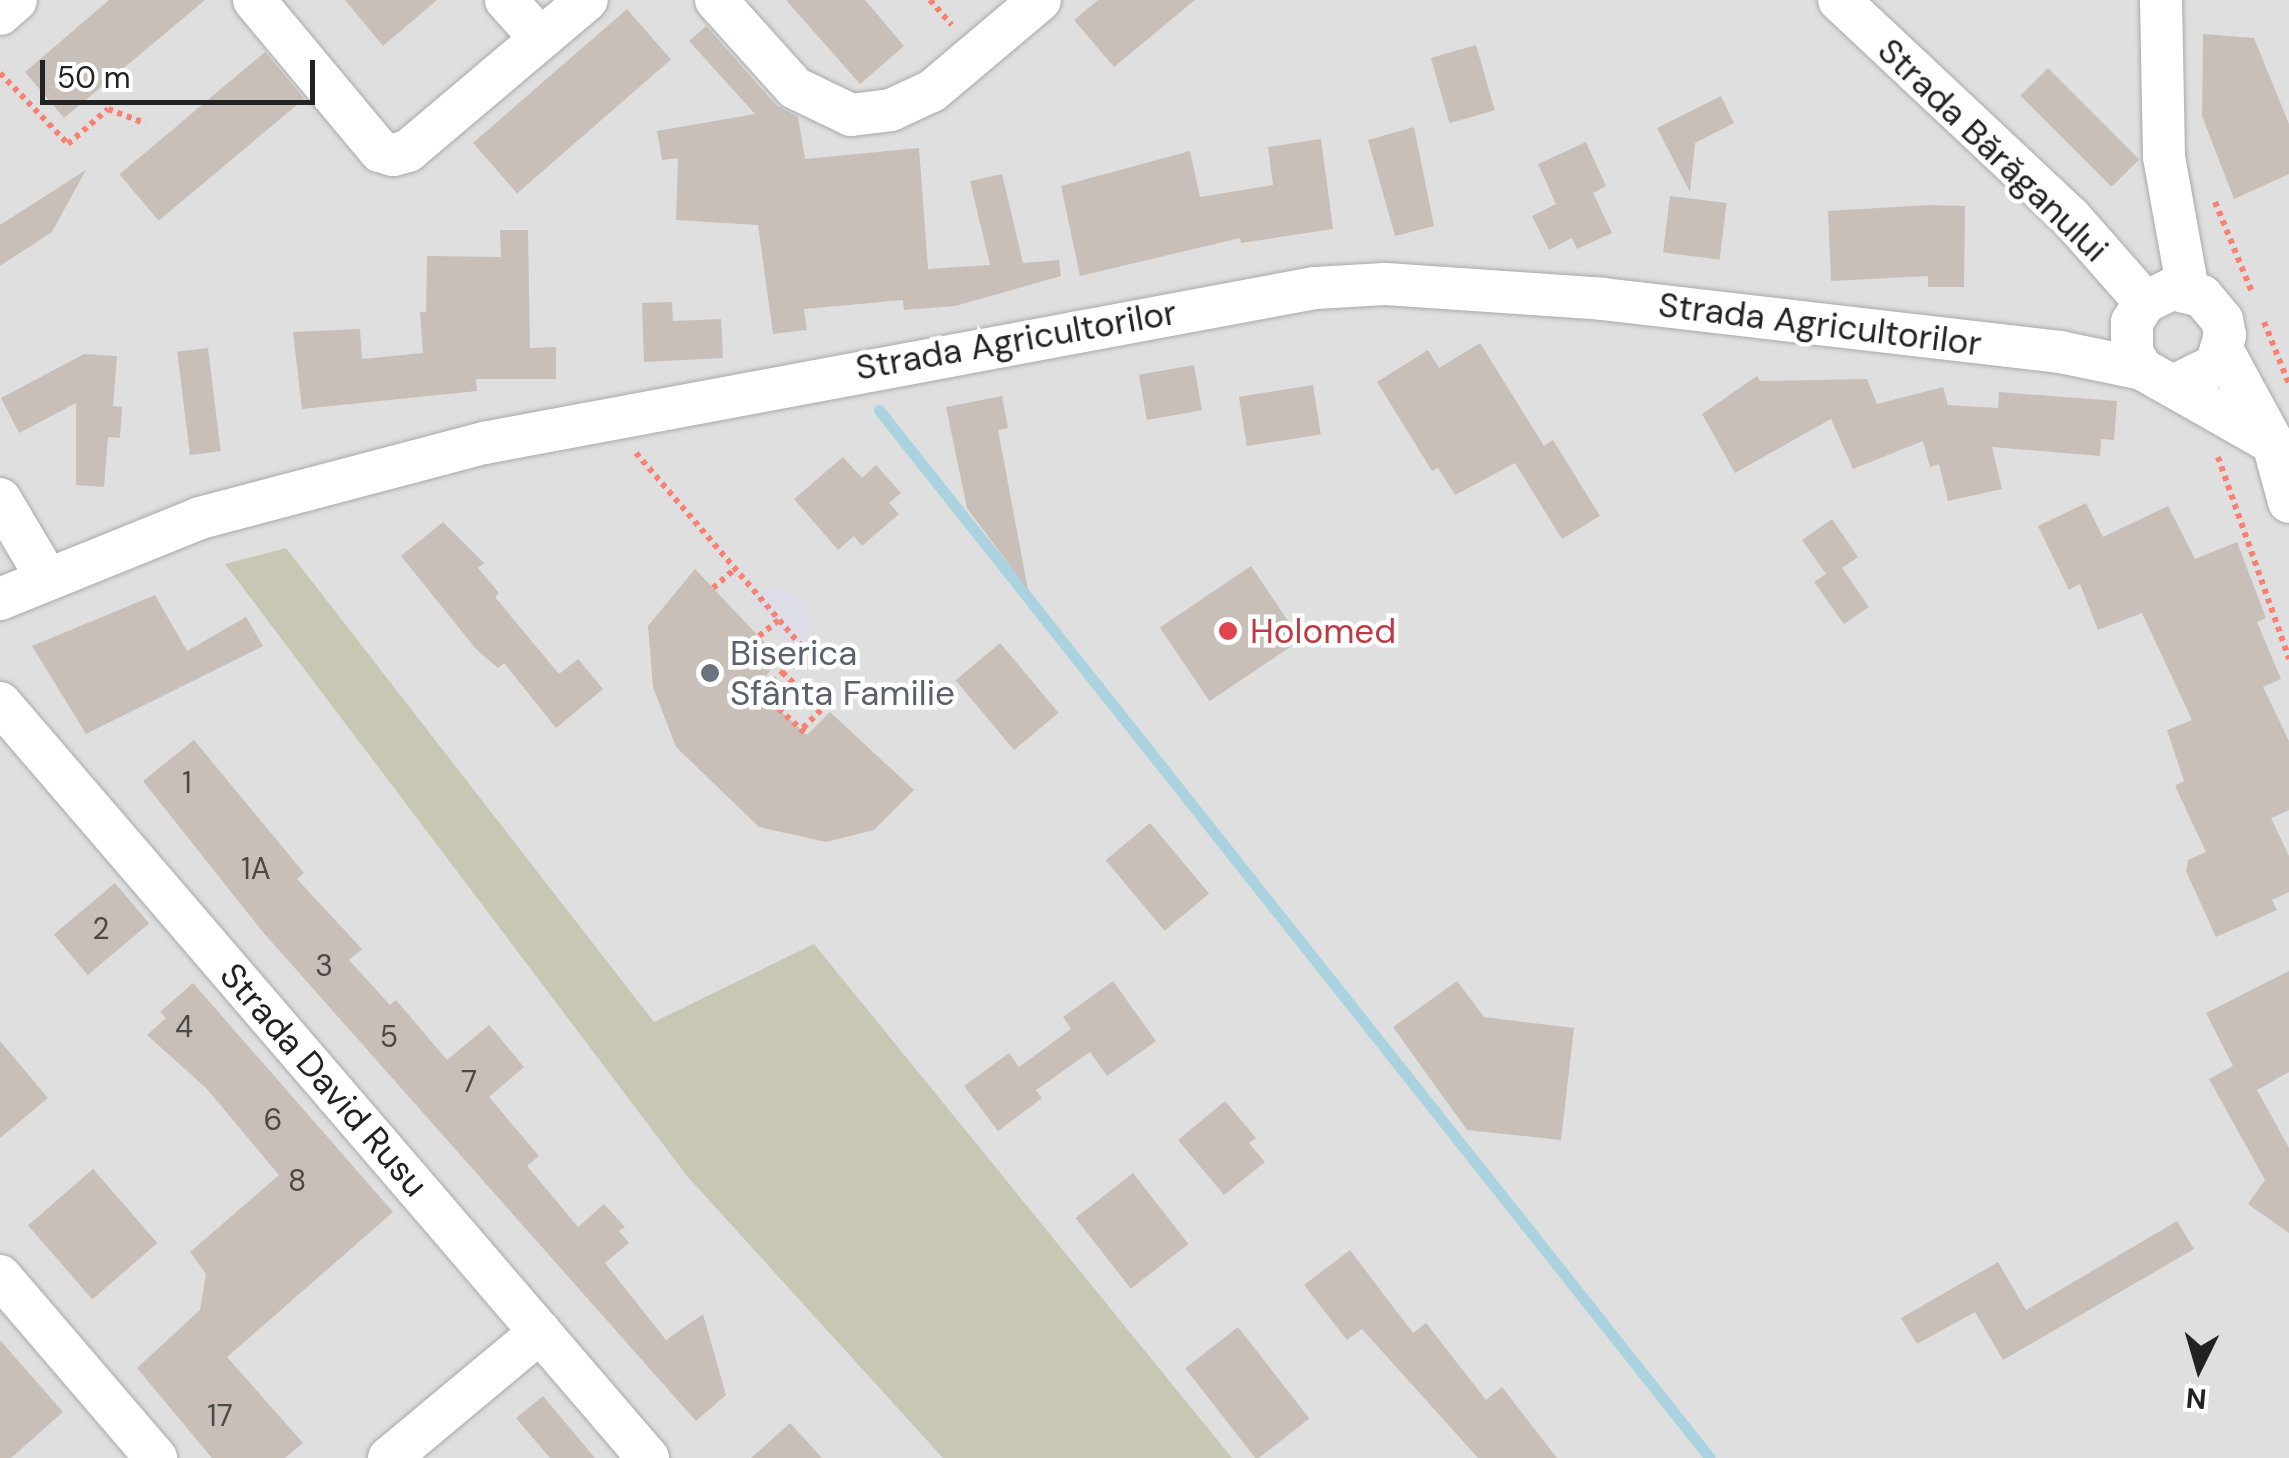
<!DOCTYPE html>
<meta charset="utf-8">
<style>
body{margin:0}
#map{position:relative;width:2289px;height:1458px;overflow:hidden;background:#f2efe9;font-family:"DM Sans",sans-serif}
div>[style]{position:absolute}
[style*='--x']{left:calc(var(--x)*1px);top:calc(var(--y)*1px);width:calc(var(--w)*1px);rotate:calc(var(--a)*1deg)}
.residential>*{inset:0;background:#e0dfdf;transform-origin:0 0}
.construction>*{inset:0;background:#c7c7b4}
.plaza>*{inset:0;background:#dddde8}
.stream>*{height:11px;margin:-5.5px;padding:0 5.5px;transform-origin:5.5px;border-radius:5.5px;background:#aad3df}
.building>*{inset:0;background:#c7bfb8;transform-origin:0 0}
.path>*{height:6px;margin-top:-3px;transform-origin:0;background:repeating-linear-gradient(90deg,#fa8072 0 5px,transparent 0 10px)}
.roads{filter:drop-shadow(0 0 2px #a9a9a9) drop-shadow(0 0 2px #a9a9a9)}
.minor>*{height:42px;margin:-21px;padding:0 21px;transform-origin:21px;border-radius:21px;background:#fff}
.dots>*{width:28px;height:28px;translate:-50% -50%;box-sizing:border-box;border:5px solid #fff;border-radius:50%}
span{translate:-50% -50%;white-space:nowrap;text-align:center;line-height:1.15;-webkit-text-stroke:9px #fff;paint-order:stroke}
.number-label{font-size:30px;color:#4b4948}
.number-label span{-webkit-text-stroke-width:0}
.street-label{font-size:35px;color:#222}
.health-label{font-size:35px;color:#be3a42}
.left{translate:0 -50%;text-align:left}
.worship-label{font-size:35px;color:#5b616d}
.north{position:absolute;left:2149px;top:1318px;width:100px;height:100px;-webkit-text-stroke:8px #fff;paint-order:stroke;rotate:185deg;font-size:28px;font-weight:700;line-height:40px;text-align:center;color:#222}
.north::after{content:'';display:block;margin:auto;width:35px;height:45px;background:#222;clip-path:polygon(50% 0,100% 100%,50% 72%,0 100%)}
.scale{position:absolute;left:40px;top:60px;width:275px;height:45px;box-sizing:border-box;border:5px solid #222;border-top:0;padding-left:12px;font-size:30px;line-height:35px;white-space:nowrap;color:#222;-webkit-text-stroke:8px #fff;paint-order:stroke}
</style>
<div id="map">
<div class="residential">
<div style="left:0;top:0;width:2289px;height:1458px"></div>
</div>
<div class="construction">
<div style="clip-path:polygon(286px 548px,654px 1022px,814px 944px,1232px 1458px,943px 1458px,687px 1176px,225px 564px)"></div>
</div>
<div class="plaza">
<div style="clip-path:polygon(774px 588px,800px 597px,814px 621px,801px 659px,748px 597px)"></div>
</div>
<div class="stream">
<div style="--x:879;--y:410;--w:1337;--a:51.59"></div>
</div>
<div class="building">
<div style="clip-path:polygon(109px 0,205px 0,64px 118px,25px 72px)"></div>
<div style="clip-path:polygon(345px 0,437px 0,383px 46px)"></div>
<div style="clip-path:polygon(786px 0,865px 0,904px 46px,860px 84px)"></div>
<div style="clip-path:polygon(1098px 0,1195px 0,1114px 67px,1074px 20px)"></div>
<div style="left:627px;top:9px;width:67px;height:204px;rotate:49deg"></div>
<div style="clip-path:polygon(706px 26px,776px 105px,798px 117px,805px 159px,919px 148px,928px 269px,990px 265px,970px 181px,1002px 174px,1023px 263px,1059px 260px,1061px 276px,955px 306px,904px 310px,903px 300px,804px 309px,807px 330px,773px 334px,758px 225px,676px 220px,678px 158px,662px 160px,657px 131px,755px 114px,689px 41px)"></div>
<div style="clip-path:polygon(2203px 34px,2254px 38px,2289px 124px,2289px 174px,2234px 199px,2202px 116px)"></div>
<div style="left:1476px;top:45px;width:68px;height:47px;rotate:74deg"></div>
<div style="left:265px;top:52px;width:61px;height:190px;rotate:50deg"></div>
<div style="left:2048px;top:68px;width:129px;height:39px;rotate:45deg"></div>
<div style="clip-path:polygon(1721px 96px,1734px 123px,1695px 143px,1690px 192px,1657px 128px)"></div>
<div style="clip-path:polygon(1414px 127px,1434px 226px,1395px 236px,1368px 140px)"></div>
<div style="clip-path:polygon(1321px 139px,1333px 229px,1241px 243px,1240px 238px,1080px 276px,1061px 186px,1190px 151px,1200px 197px,1273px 185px,1268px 147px)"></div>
<div style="clip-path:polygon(1586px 142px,1606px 186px,1593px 193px,1612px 233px,1577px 249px,1572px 238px,1549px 250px,1532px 216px,1556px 204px,1538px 164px)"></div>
<div style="clip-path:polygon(86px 170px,52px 232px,0 266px,0 225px)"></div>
<div style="left:1670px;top:196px;width:57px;height:57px;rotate:7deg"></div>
<div style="clip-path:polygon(1929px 205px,1965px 206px,1964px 287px,1928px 287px,1928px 276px,1831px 281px,1828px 211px)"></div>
<div style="clip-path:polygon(500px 230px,528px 230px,530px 348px,556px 347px,556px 379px,476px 379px,477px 391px,302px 409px,293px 332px,360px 329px,362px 359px,423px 353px,420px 312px,426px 312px,427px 256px,501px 257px)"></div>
<div style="clip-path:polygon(672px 302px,673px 321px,721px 319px,723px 358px,644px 362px,642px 303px)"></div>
<div style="clip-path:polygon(1480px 343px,1544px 446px,1553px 440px,1600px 516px,1562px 539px,1515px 463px,1455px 495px,1438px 468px,1432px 471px,1377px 382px,1428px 350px,1439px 368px)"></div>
<div style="left:208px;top:348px;width:104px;height:31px;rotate:83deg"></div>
<div style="clip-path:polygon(84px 354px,117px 356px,113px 406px,122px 407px,120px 438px,108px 437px,104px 487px,76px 485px,76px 403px,19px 433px,1px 398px)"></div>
<div style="left:1194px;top:365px;width:46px;height:56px;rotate:80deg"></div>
<div style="clip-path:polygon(1757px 376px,1760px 381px,1867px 379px,1877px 404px,1943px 387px,1948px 405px,1998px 408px,1999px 392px,2117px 401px,2114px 440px,2101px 439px,2100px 456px,1992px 447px,2002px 489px,1948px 501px,1939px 464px,1930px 467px,1923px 441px,1853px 469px,1831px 419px,1735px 473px,1702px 414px)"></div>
<div style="left:1313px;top:385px;width:50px;height:75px;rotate:81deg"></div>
<div style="clip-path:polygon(1002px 396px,1008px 428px,998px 430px,1028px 590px,967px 508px,946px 407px)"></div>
<div style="clip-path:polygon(843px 457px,862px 478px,876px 465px,901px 493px,889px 503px,899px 514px,862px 546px,854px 536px,838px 550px,794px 499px)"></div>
<div style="clip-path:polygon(2086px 503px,2103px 537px,2168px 506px,2195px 559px,2237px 542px,2266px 618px,2257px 622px,2281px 679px,2263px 687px,2289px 741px,2289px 810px,2271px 818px,2289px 856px,2289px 892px,2272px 900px,2277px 910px,2216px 937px,2186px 871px,2188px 860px,2206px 852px,2175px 786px,2184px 781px,2167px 730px,2192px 720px,2142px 613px,2098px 630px,2080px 584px,2069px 590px,2038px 526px)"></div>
<div style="clip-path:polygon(1832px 519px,1858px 557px,1842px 568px,1869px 607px,1844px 624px,1814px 582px,1826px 574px,1802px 540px)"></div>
<div style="clip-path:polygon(443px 522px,484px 563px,478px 568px,499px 593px,495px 597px,559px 674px,578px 659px,603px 689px,556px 728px,504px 663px,498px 668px,476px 649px,401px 556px)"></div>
<div style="left:1251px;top:566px;width:89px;height:110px;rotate:56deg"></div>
<div style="clip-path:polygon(695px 569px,780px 659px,756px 688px,807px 735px,830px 712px,914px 790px,874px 830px,826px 842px,759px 827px,676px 747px,653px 687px,648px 626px)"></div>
<div style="clip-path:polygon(155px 595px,187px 651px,246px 617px,263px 646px,86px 734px,32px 646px)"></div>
<div style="left:1000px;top:643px;width:91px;height:58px;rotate:50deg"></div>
<div style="clip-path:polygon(194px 740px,304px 873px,297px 879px,362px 949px,349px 960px,390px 1005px,396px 1000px,447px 1060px,489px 1025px,524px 1067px,489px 1097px,539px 1156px,527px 1166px,578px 1227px,604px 1204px,625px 1227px,619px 1231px,629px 1243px,605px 1263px,666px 1340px,703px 1314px,726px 1395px,696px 1421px,262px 931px,143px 781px)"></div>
<div style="left:1150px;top:823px;width:92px;height:58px;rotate:50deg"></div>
<div style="left:115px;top:883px;width:53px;height:80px;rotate:50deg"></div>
<div style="clip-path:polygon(2289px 971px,2289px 1072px,2257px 1090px,2289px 1148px,2289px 1233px,2248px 1204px,2265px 1180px,2209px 1079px,2233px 1066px,2206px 1013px)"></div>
<div style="clip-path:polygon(1113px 981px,1156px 1041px,1107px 1076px,1090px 1052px,1036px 1090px,1042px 1098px,998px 1131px,964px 1086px,1009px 1053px,1019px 1067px,1071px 1029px,1063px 1017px)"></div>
<div style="clip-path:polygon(1457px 981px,1484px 1017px,1574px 1028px,1561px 1140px,1467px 1130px,1393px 1027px)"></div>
<div style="clip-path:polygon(193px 983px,393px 1212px,227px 1357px,303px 1443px,285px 1458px,212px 1458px,137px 1368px,200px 1310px,206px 1274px,190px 1252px,279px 1175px,206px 1088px,147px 1035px,166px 1018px,160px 1012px)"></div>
<div style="clip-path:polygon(0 1041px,48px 1098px,0 1138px)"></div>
<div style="clip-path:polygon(1225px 1101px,1256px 1138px,1249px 1143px,1265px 1162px,1224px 1195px,1178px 1140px)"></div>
<div style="left:93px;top:1169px;width:98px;height:86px;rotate:49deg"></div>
<div style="left:1133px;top:1173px;width:90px;height:73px;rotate:52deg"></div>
<div style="clip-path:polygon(2177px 1221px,2194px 1249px,2003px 1360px,1975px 1312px,1917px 1344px,1901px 1318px,1998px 1262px,2026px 1310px)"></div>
<div style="clip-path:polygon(1350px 1250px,1413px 1333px,1426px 1323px,1486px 1400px,1502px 1387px,1557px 1458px,1478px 1458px,1362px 1329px,1347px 1340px,1304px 1285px)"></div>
<div style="left:1238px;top:1327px;width:116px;height:67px;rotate:52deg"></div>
<div style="clip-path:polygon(0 1340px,63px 1412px,11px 1458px,0 1458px)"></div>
<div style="clip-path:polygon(543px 1396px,595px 1458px,550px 1458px,516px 1418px)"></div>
<div style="clip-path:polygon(790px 1423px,822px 1458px,751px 1458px)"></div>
</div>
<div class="path">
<div style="--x:930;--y:0;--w:33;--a:49"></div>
<div style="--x:0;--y:73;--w:98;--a:46.2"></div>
<div style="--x:68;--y:144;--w:53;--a:-41.2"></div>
<div style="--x:108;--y:109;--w:40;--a:21"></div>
<div style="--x:2215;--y:202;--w:97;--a:67.7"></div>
<div style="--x:2264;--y:322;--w:67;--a:68"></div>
<div style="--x:636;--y:453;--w:257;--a:49.4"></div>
<div style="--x:803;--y:648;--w:61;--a:129.7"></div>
<div style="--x:764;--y:695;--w:59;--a:42.9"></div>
<div style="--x:2218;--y:457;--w:214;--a:70.6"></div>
<div style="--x:713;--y:588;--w:29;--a:-41"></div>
<div style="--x:759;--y:636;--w:26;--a:-39"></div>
<div style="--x:782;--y:672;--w:54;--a:44.3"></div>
<div style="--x:821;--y:710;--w:28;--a:135"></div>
<div style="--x:756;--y:688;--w:11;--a:41"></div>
</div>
<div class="roads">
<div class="minor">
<div style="--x:254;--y:0;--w:197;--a:50.2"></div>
<div style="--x:380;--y:151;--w:14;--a:17"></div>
<div style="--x:393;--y:155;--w:16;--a:-15"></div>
<div style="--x:408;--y:151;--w:234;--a:-40.2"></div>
<div style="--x:506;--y:0;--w:52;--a:48.1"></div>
<div style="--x:716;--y:0;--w:118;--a:48.1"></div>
<div style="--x:795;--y:88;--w:62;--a:25.7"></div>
<div style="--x:851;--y:115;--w:40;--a:-7.1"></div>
<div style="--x:891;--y:110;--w:45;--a:-24.9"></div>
<div style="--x:932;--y:91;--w:141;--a:-40.1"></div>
<div style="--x:1839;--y:0;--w:318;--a:43.2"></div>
<div style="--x:2071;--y:218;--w:112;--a:48.6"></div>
<div style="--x:2161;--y:0;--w:157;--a:88.9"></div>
<div style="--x:2164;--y:157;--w:135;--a:79.8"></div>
<div style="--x:0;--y:14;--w:21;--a:-41"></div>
<div style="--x:2223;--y:351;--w:105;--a:61.5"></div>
<div style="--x:2273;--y:443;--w:61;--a:74.8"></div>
<div style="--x:2175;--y:385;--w:46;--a:-26"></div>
<div style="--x:2216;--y:365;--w:31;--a:-73"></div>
<div style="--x:2225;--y:335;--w:15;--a:-101"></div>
<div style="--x:2222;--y:320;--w:31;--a:-130"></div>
<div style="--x:2202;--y:296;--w:31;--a:-167"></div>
<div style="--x:2172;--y:289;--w:30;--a:154"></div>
<div style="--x:2145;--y:302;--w:24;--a:123"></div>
<div style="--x:2132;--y:322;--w:30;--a:90"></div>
<div style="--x:2132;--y:352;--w:20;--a:60"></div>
<div style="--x:2142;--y:369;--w:150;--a:29.5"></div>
<div style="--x:0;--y:499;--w:92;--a:59.3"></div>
<div style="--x:0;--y:599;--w:216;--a:-22"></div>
<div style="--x:200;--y:518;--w:294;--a:-14.8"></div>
<div style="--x:484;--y:443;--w:845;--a:-10.57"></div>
<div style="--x:1315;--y:288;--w:70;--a:-3.3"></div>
<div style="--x:1385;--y:284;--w:219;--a:3.9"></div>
<div style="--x:1603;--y:299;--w:460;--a:6.6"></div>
<div style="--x:2060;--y:352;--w:84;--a:11.7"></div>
<div style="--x:0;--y:703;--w:995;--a:49.36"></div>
<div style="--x:0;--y:1276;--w:240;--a:49.4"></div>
<div style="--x:389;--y:1458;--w:197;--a:-39.8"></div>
</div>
</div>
<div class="dots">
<div style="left:1228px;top:631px;background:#e0444e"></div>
<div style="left:710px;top:673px;background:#6b7280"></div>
</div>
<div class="number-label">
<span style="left:187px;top:783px">1</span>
<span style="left:256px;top:869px">1A</span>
<span style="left:101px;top:929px">2</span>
<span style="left:324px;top:966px">3</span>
<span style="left:184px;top:1027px">4</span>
<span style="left:389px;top:1037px">5</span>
<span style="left:469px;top:1082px">7</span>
<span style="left:273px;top:1120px">6</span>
<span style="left:297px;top:1181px">8</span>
<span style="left:220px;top:1416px">17</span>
</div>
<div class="street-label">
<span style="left:1993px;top:150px;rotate:44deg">Strada Bărăganului</span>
<span style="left:1820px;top:324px;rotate:7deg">Strada Agricultorilor</span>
<span style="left:1016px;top:340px;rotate:-10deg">Strada Agricultorilor</span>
<span style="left:324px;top:1080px;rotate:49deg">Strada David Rusu</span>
</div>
<div class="health-label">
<span class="left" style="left:1250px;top:631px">Holomed</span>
</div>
<div class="worship-label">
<span class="left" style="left:730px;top:673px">Biserica<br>Sfânta Familie</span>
</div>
<div class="north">N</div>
<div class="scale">50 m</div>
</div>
